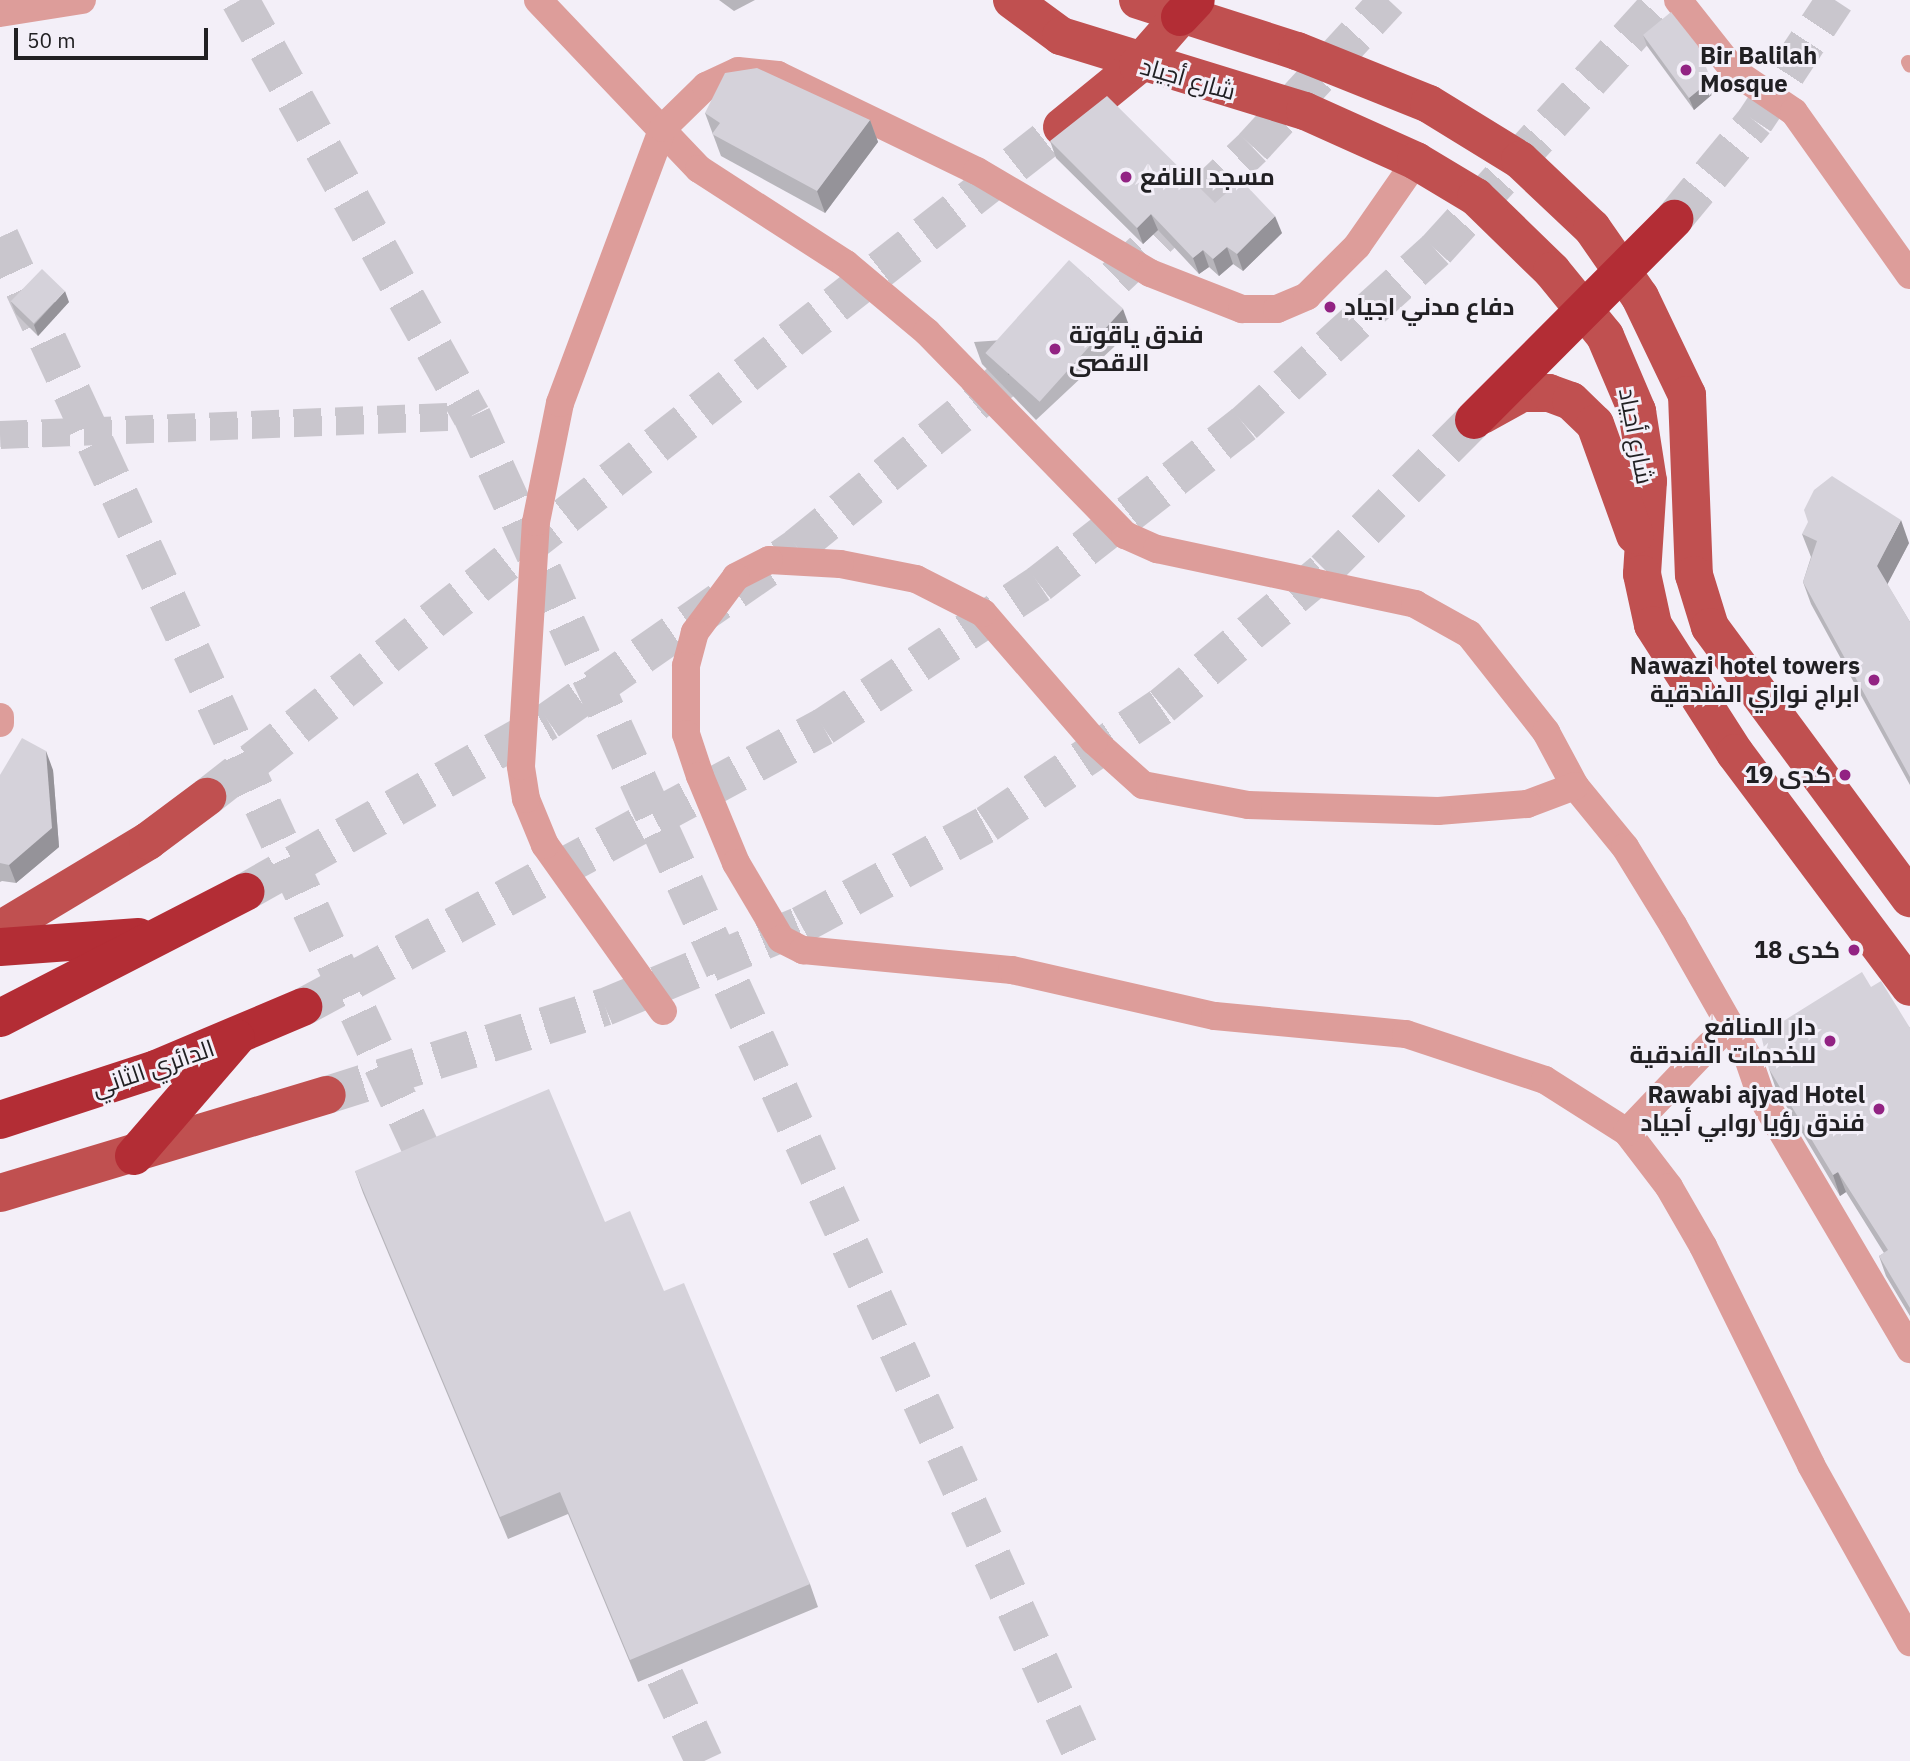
<!DOCTYPE html>
<meta charset="utf-8">
<style>
body{margin:0}
#map{position:relative;width:1910px;height:1761px;overflow:hidden;background:#f3eff8;font-family:"IBM Plex Sans",Cairo,sans-serif}
div>[style]{position:absolute}
[style*='--x']{left:calc(var(--x)*1px);top:calc(var(--y)*1px);width:calc(var(--w)*1px);rotate:calc(var(--a)*1deg)}
.street-tunnel>*{height:28px;margin-top:-14px;transform-origin:0;background:repeating-linear-gradient(90deg,#c9c6cd 0 28px,transparent 0 42px)}
.secondary-tunnel>*{height:38px;margin-top:-19px;transform-origin:0;background:repeating-linear-gradient(90deg,#c9c6cd 0 38px,transparent 0 57px)}
.primary-tunnel>*{height:38px;margin-top:-19px;transform-origin:0;background:repeating-linear-gradient(90deg,#c9c6cd 0 38px,transparent 0 57px)}
.highway-tunnel>*{height:38px;margin-top:-19px;transform-origin:0;background:repeating-linear-gradient(90deg,#c9c6cd 0 38px,transparent 0 57px)}
.lane>*{height:14px;margin:-7px;padding:0 7px;transform-origin:7px;border-radius:7px;background:#dd9d9a}
.street>*{height:28px;margin:-14px;padding:0 14px;transform-origin:14px;border-radius:14px;background:#dd9d9a}
.primary>*{height:38px;margin:-19px;padding:0 19px;transform-origin:19px;border-radius:19px;background:#c05050}
.highway>*{height:38px;margin:-19px;padding:0 19px;transform-origin:19px;border-radius:19px;background:#b32d35}
.wall>*{inset:0;background:#b7b5bb}
.shaded-wall>*{inset:0;background:#959399;transform-origin:0 0}
.building>*{inset:0;background:#d5d2da;transform-origin:0 0}
.dots>*{width:19px;height:19px;translate:-50% -50%;box-sizing:border-box;border:4px solid #f3eff8;border-radius:50%}
span{translate:-50% -50%;white-space:nowrap;text-align:center;line-height:1.15;-webkit-text-stroke:6px #f3eff8;paint-order:stroke}
.poi-label{font-size:24px;color:#212023;font-weight:700}
.left{translate:0 -50%;text-align:left}
.right{translate:-100% -50%;text-align:right}
.street-label{font-size:24px;color:#212023}
.scale{position:absolute;left:14px;top:28px;width:194px;height:32px;box-sizing:border-box;border:4px solid #212023;border-top:0;padding-left:9px;font-size:21px;line-height:24px;white-space:nowrap;color:#212023;-webkit-text-stroke:5px #f3eff8;paint-order:stroke}
</style>
<div id="map">
<div class="street-tunnel">
<div style="--x:0;--y:435;--w:472;--a:-2.3"></div>
</div>
<div class="secondary-tunnel">
<div style="--x:240;--y:0;--w:476;--a:60.9"></div>
<div style="--x:472;--y:416;--w:1478;--a:65.5"></div>
<div style="--x:0;--y:237;--w:1052;--a:65.21"></div>
<div style="--x:641;--y:1625;--w:150;--a:65.1"></div>
</div>
<div class="primary-tunnel">
<div style="--x:207;--y:797;--w:1086;--a:-38.08"></div>
<div style="--x:327;--y:1095;--w:292;--a:-17.6"></div>
<div style="--x:605;--y:1007;--w:212;--a:-22.7"></div>
<div style="--x:801;--y:925;--w:212;--a:-28.5"></div>
<div style="--x:987;--y:824;--w:211;--a:-34"></div>
<div style="--x:1162;--y:706;--w:212;--a:-39.8"></div>
<div style="--x:1325;--y:570;--w:211;--a:-45.2"></div>
</div>
<div class="highway-tunnel">
<div style="--x:1674;--y:219;--w:127;--a:-50.4"></div>
<div style="--x:1755;--y:121;--w:145;--a:-56.5"></div>
<div style="--x:245;--y:892;--w:348;--a:-29.4"></div>
<div style="--x:548;--y:721;--w:304;--a:-34.9"></div>
<div style="--x:797;--y:547;--w:304;--a:-39"></div>
<div style="--x:1033;--y:356;--w:303;--a:-43.5"></div>
<div style="--x:1253;--y:147;--w:200;--a:-47.4"></div>
<div style="--x:303;--y:1007;--w:591;--a:-28.3"></div>
<div style="--x:823;--y:727;--w:259;--a:-33.5"></div>
<div style="--x:1039;--y:584;--w:260;--a:-38"></div>
<div style="--x:1244;--y:424;--w:259;--a:-42.2"></div>
<div style="--x:1436;--y:250;--w:338;--a:-47.8"></div>
</div>
<div class="lane">
<div style="--x:1908;--y:62;--w:4;--a:63"></div>
</div>
<div class="street">
<div style="--x:538;--y:0;--w:233;--a:46.4"></div>
<div style="--x:699;--y:169;--w:175;--a:32.9"></div>
<div style="--x:846;--y:264;--w:106;--a:40"></div>
<div style="--x:927;--y:332;--w:284;--a:45.7"></div>
<div style="--x:1125;--y:535;--w:35;--a:24"></div>
<div style="--x:1157;--y:549;--w:264;--a:12"></div>
<div style="--x:1415;--y:604;--w:62;--a:29.1"></div>
<div style="--x:1469;--y:634;--w:125;--a:51.8"></div>
<div style="--x:1546;--y:732;--w:61;--a:61.8"></div>
<div style="--x:1575;--y:786;--w:79;--a:50.7"></div>
<div style="--x:1625;--y:847;--w:92;--a:58.4"></div>
<div style="--x:1673;--y:925;--w:150;--a:60.4"></div>
<div style="--x:1747;--y:1055;--w:43;--a:71.1"></div>
<div style="--x:1761;--y:1096;--w:294;--a:59.5"></div>
<div style="--x:1678;--y:0;--w:92;--a:51.6"></div>
<div style="--x:1735;--y:72;--w:71;--a:34.1"></div>
<div style="--x:1794;--y:112;--w:200;--a:54.6"></div>
<div style="--x:0;--y:13;--w:83;--a:-9"></div>
<div style="--x:0;--y:717;--w:6;--a:90"></div>
<div style="--x:1575;--y:786;--w:51;--a:159.4"></div>
<div style="--x:1527;--y:804;--w:89;--a:175.5"></div>
<div style="--x:1438;--y:811;--w:190;--a:-178.2"></div>
<div style="--x:1248;--y:805;--w:107;--a:-169.2"></div>
<div style="--x:1143;--y:785;--w:66;--a:-138.1"></div>
<div style="--x:1094;--y:741;--w:169;--a:-130.9"></div>
<div style="--x:983;--y:613;--w:75;--a:-153.1"></div>
<div style="--x:916;--y:579;--w:77;--a:-168.8"></div>
<div style="--x:840;--y:564;--w:71;--a:-176.8"></div>
<div style="--x:769;--y:560;--w:37;--a:153"></div>
<div style="--x:736;--y:577;--w:69;--a:126.7"></div>
<div style="--x:695;--y:632;--w:35;--a:105"></div>
<div style="--x:686;--y:666;--w:68;--a:90"></div>
<div style="--x:686;--y:734;--w:44;--a:71.6"></div>
<div style="--x:700;--y:776;--w:94;--a:67.5"></div>
<div style="--x:736;--y:863;--w:88;--a:59.4"></div>
<div style="--x:781;--y:939;--w:25;--a:27"></div>
<div style="--x:803;--y:950;--w:210;--a:5.5"></div>
<div style="--x:1012;--y:970;--w:208;--a:12.8"></div>
<div style="--x:1215;--y:1016;--w:192;--a:5.4"></div>
<div style="--x:1406;--y:1034;--w:146;--a:18.3"></div>
<div style="--x:1545;--y:1080;--w:97;--a:32.4"></div>
<div style="--x:1627;--y:1132;--w:69;--a:52.6"></div>
<div style="--x:1669;--y:1187;--w:68;--a:60"></div>
<div style="--x:1703;--y:1246;--w:244;--a:63.7"></div>
<div style="--x:1811;--y:1465;--w:203;--a:60.8"></div>
<div style="--x:663;--y:1011;--w:204;--a:-125.4"></div>
<div style="--x:545;--y:845;--w:50;--a:-112.4"></div>
<div style="--x:526;--y:799;--w:33;--a:-99"></div>
<div style="--x:521;--y:766;--w:244;--a:-86.5"></div>
<div style="--x:536;--y:522;--w:121;--a:-78.6"></div>
<div style="--x:560;--y:403;--w:294;--a:-69.5"></div>
<div style="--x:663;--y:128;--w:60;--a:-44.3"></div>
<div style="--x:706;--y:86;--w:35;--a:-25"></div>
<div style="--x:738;--y:71;--w:40;--a:5.7"></div>
<div style="--x:778;--y:75;--w:221;--a:25.8"></div>
<div style="--x:977;--y:171;--w:201;--a:30.5"></div>
<div style="--x:1150;--y:273;--w:99;--a:21.4"></div>
<div style="--x:1242;--y:309;--w:35;--a:0"></div>
<div style="--x:1277;--y:309;--w:33;--a:-23"></div>
<div style="--x:1307;--y:296;--w:71;--a:-45"></div>
<div style="--x:1357;--y:246;--w:103;--a:-55.2"></div>
<div style="--x:1627;--y:1132;--w:149;--a:-46.4"></div>
</div>
<div class="primary">
<div style="--x:1012;--y:0;--w:61;--a:36.3"></div>
<div style="--x:1061;--y:36;--w:255;--a:17.1"></div>
<div style="--x:1305;--y:111;--w:122;--a:24.2"></div>
<div style="--x:1416;--y:161;--w:70;--a:31"></div>
<div style="--x:1476;--y:197;--w:106;--a:44.2"></div>
<div style="--x:1552;--y:271;--w:84;--a:50.8"></div>
<div style="--x:1605;--y:336;--w:82;--a:66.9"></div>
<div style="--x:1637;--y:411;--w:71;--a:81.1"></div>
<div style="--x:1648;--y:481;--w:93;--a:93.7"></div>
<div style="--x:1642;--y:574;--w:52;--a:77.8"></div>
<div style="--x:1653;--y:625;--w:152;--a:57.4"></div>
<div style="--x:1735;--y:753;--w:292;--a:53.2"></div>
<div style="--x:1138;--y:0;--w:167;--a:17.8"></div>
<div style="--x:1297;--y:51;--w:142;--a:21.9"></div>
<div style="--x:1429;--y:104;--w:107;--a:31.6"></div>
<div style="--x:1520;--y:160;--w:99;--a:43.4"></div>
<div style="--x:1592;--y:228;--w:84;--a:55.2"></div>
<div style="--x:1640;--y:297;--w:109;--a:64.4"></div>
<div style="--x:1687;--y:395;--w:180;--a:87.8"></div>
<div style="--x:1694;--y:575;--w:54;--a:72.9"></div>
<div style="--x:1710;--y:627;--w:337;--a:53.6"></div>
<div style="--x:1062;--y:127;--w:98;--a:-39.2"></div>
<div style="--x:1138;--y:65;--w:64;--a:-48.8"></div>
<div style="--x:1482;--y:415;--w:46;--a:-28.8"></div>
<div style="--x:1522;--y:393;--w:27;--a:0"></div>
<div style="--x:1549;--y:393;--w:23;--a:20"></div>
<div style="--x:1571;--y:401;--w:33;--a:44"></div>
<div style="--x:1595;--y:424;--w:118;--a:70.2"></div>
<div style="--x:0;--y:930;--w:173;--a:-31"></div>
<div style="--x:148;--y:841;--w:74;--a:-36.7"></div>
<div style="--x:0;--y:1193;--w:341;--a:-16.7"></div>
</div>
<div class="highway">
<div style="--x:1180;--y:17;--w:23;--a:-47"></div>
<div style="--x:1474;--y:420;--w:284;--a:-45.1"></div>
<div style="--x:0;--y:947;--w:139;--a:-4.1"></div>
<div style="--x:0;--y:1018;--w:276;--a:-27.2"></div>
<div style="--x:0;--y:1120;--w:164;--a:-18.1"></div>
<div style="--x:156;--y:1069;--w:160;--a:-22.9"></div>
<div style="--x:134;--y:1156;--w:156;--a:-49.2"></div>
</div>
<div class="wall">
<div style="clip-path:polygon(719px 0,755px 0,734px 11px)"></div>
<div style="clip-path:polygon(1643px 35px,1715px 92px,1694px 110px,1647px 46px)"></div>
<div style="clip-path:polygon(705px 113px,870px 120px,878px 142px,825px 213px,721px 156px)"></div>
<div style="clip-path:polygon(1050px 141px,1215px 203px,1282px 233px,1243px 271px,1233px 264px,1219px 276px,1209px 267px,1199px 274px,1158px 230px,1143px 244px,1056px 158px)"></div>
<div style="clip-path:polygon(11px 302px,69px 302px,38px 336px,16px 314px)"></div>
<div style="clip-path:polygon(1131px 331px,1036px 420px,982px 364px,974px 342px)"></div>
<div style="clip-path:polygon(1802px 534px,1909px 543px,1887px 584px,1910px 622px,1910px 785px,1811px 604px,1803px 582px,1811px 557px)"></div>
<div style="clip-path:polygon(53px 770px,59px 847px,16px 883px,2px 881px,0 882px,0 775px)"></div>
<div style="clip-path:polygon(1871px 987px,1910px 1028px,1910px 1316px,1886px 1276px,1879px 1256px,1884px 1253px,1846px 1192px,1840px 1196px,1776px 1089px,1769px 1069px)"></div>
<div style="clip-path:polygon(355px 1171px,605px 1222px,810px 1584px,818px 1607px,638px 1682px,568px 1514px,508px 1539px,363px 1193px)"></div>
</div>
<div class="shaded-wall">
<div style="clip-path:polygon(1711px 80px,1715px 92px,1694px 110px,1689px 98px)"></div>
<div style="clip-path:polygon(870px 120px,878px 142px,825px 213px,817px 191px)"></div>
<div style="clip-path:polygon(1151px 214px,1158px 230px,1143px 244px,1137px 228px)"></div>
<div style="clip-path:polygon(1275px 216px,1282px 233px,1243px 271px,1237px 254px)"></div>
<div style="clip-path:polygon(1227px 247px,1233px 264px,1219px 276px,1213px 259px)"></div>
<div style="clip-path:polygon(1203px 250px,1209px 267px,1199px 274px,1193px 258px)"></div>
<div style="clip-path:polygon(65px 291px,69px 302px,38px 336px,34px 325px)"></div>
<div style="left:1123px;top:309px;width:23px;height:130px;rotate:70deg"></div>
<div style="clip-path:polygon(1901px 520px,1909px 543px,1885px 589px,1877px 566px)"></div>
<div style="clip-path:polygon(46px 751px,53px 770px,59px 847px,16px 883px,9px 865px)"></div>
<div style="clip-path:polygon(1838px 1172px,1846px 1192px,1840px 1196px,1833px 1175px)"></div>
</div>
<div class="building">
<div style="clip-path:polygon(1671px 12px,1698px 46px,1711px 80px,1689px 98px,1643px 35px)"></div>
<div style="clip-path:polygon(757px 68px,870px 120px,817px 191px,712px 134px,720px 123px,705px 113px,725px 73px)"></div>
<div style="clip-path:polygon(1107px 96px,1215px 203px,1241px 180px,1275px 216px,1237px 254px,1227px 247px,1213px 259px,1203px 250px,1193px 258px,1151px 214px,1137px 228px,1050px 141px)"></div>
<div style="left:1069px;top:260px;width:73px;height:125px;rotate:42deg"></div>
<div style="left:42px;top:269px;width:32px;height:45px;rotate:44deg"></div>
<div style="clip-path:polygon(1832px 476px,1901px 520px,1877px 566px,1910px 622px,1910px 777px,1803px 582px,1817px 541px,1802px 534px,1808px 522px,1804px 510px,1814px 490px)"></div>
<div style="clip-path:polygon(22px 738px,46px 751px,52px 828px,9px 865px,0 863px,0 775px)"></div>
<div style="clip-path:polygon(1862px 972px,1871px 987px,1881px 981px,1910px 1028px,1910px 1308px,1879px 1256px,1888px 1250px,1838px 1172px,1833px 1175px,1769px 1069px,1761px 1035px)"></div>
<div style="clip-path:polygon(549px 1089px,605px 1222px,630px 1211px,664px 1291px,684px 1283px,810px 1584px,630px 1660px,560px 1492px,500px 1517px,355px 1171px)"></div>
</div>
<div class="dots">
<div style="left:1686px;top:70px;background:#922383"></div>
<div style="left:1126px;top:177px;background:#922383"></div>
<div style="left:1330px;top:307px;background:#922383"></div>
<div style="left:1055px;top:349px;background:#922383"></div>
<div style="left:1874px;top:680px;background:#922383"></div>
<div style="left:1845px;top:775px;background:#922383"></div>
<div style="left:1854px;top:950px;background:#922383"></div>
<div style="left:1830px;top:1041px;background:#922383"></div>
<div style="left:1879px;top:1109px;background:#922383"></div>
</div>
<div class="poi-label">
<span class="left" style="left:1700px;top:70px">Bir Balilah<br>Mosque</span>
<span class="left" style="left:1140px;top:177px">مسجد النافع</span>
<span class="left" style="left:1344px;top:307px">دفاع مدني اجياد</span>
<span class="left" style="left:1069px;top:349px">فندق ياقوتة<br>الاقصى</span>
<span class="right" style="left:1860px;top:680px">Nawazi hotel towers<br>ابراج نوازي الفندقية</span>
<span class="right" style="left:1831px;top:775px">كدى 19</span>
<span class="right" style="left:1840px;top:950px">كدى 18</span>
<span class="right" style="left:1816px;top:1041px">دار المنافع<br>للخدمات الفندقية</span>
<span class="right" style="left:1865px;top:1109px">Rawabi ajyad Hotel<br>فندق رؤيا روابي أجياد</span>
</div>
<div class="street-label">
<span style="left:1188px;top:79px;rotate:16deg">شارع أجياد</span>
<span style="left:1636px;top:436px;rotate:79deg">شارع أجياد</span>
<span style="left:153px;top:1068px;rotate:-19deg">الدائري الثاني</span>
</div>
<div class="scale">50 m</div>
</div>
